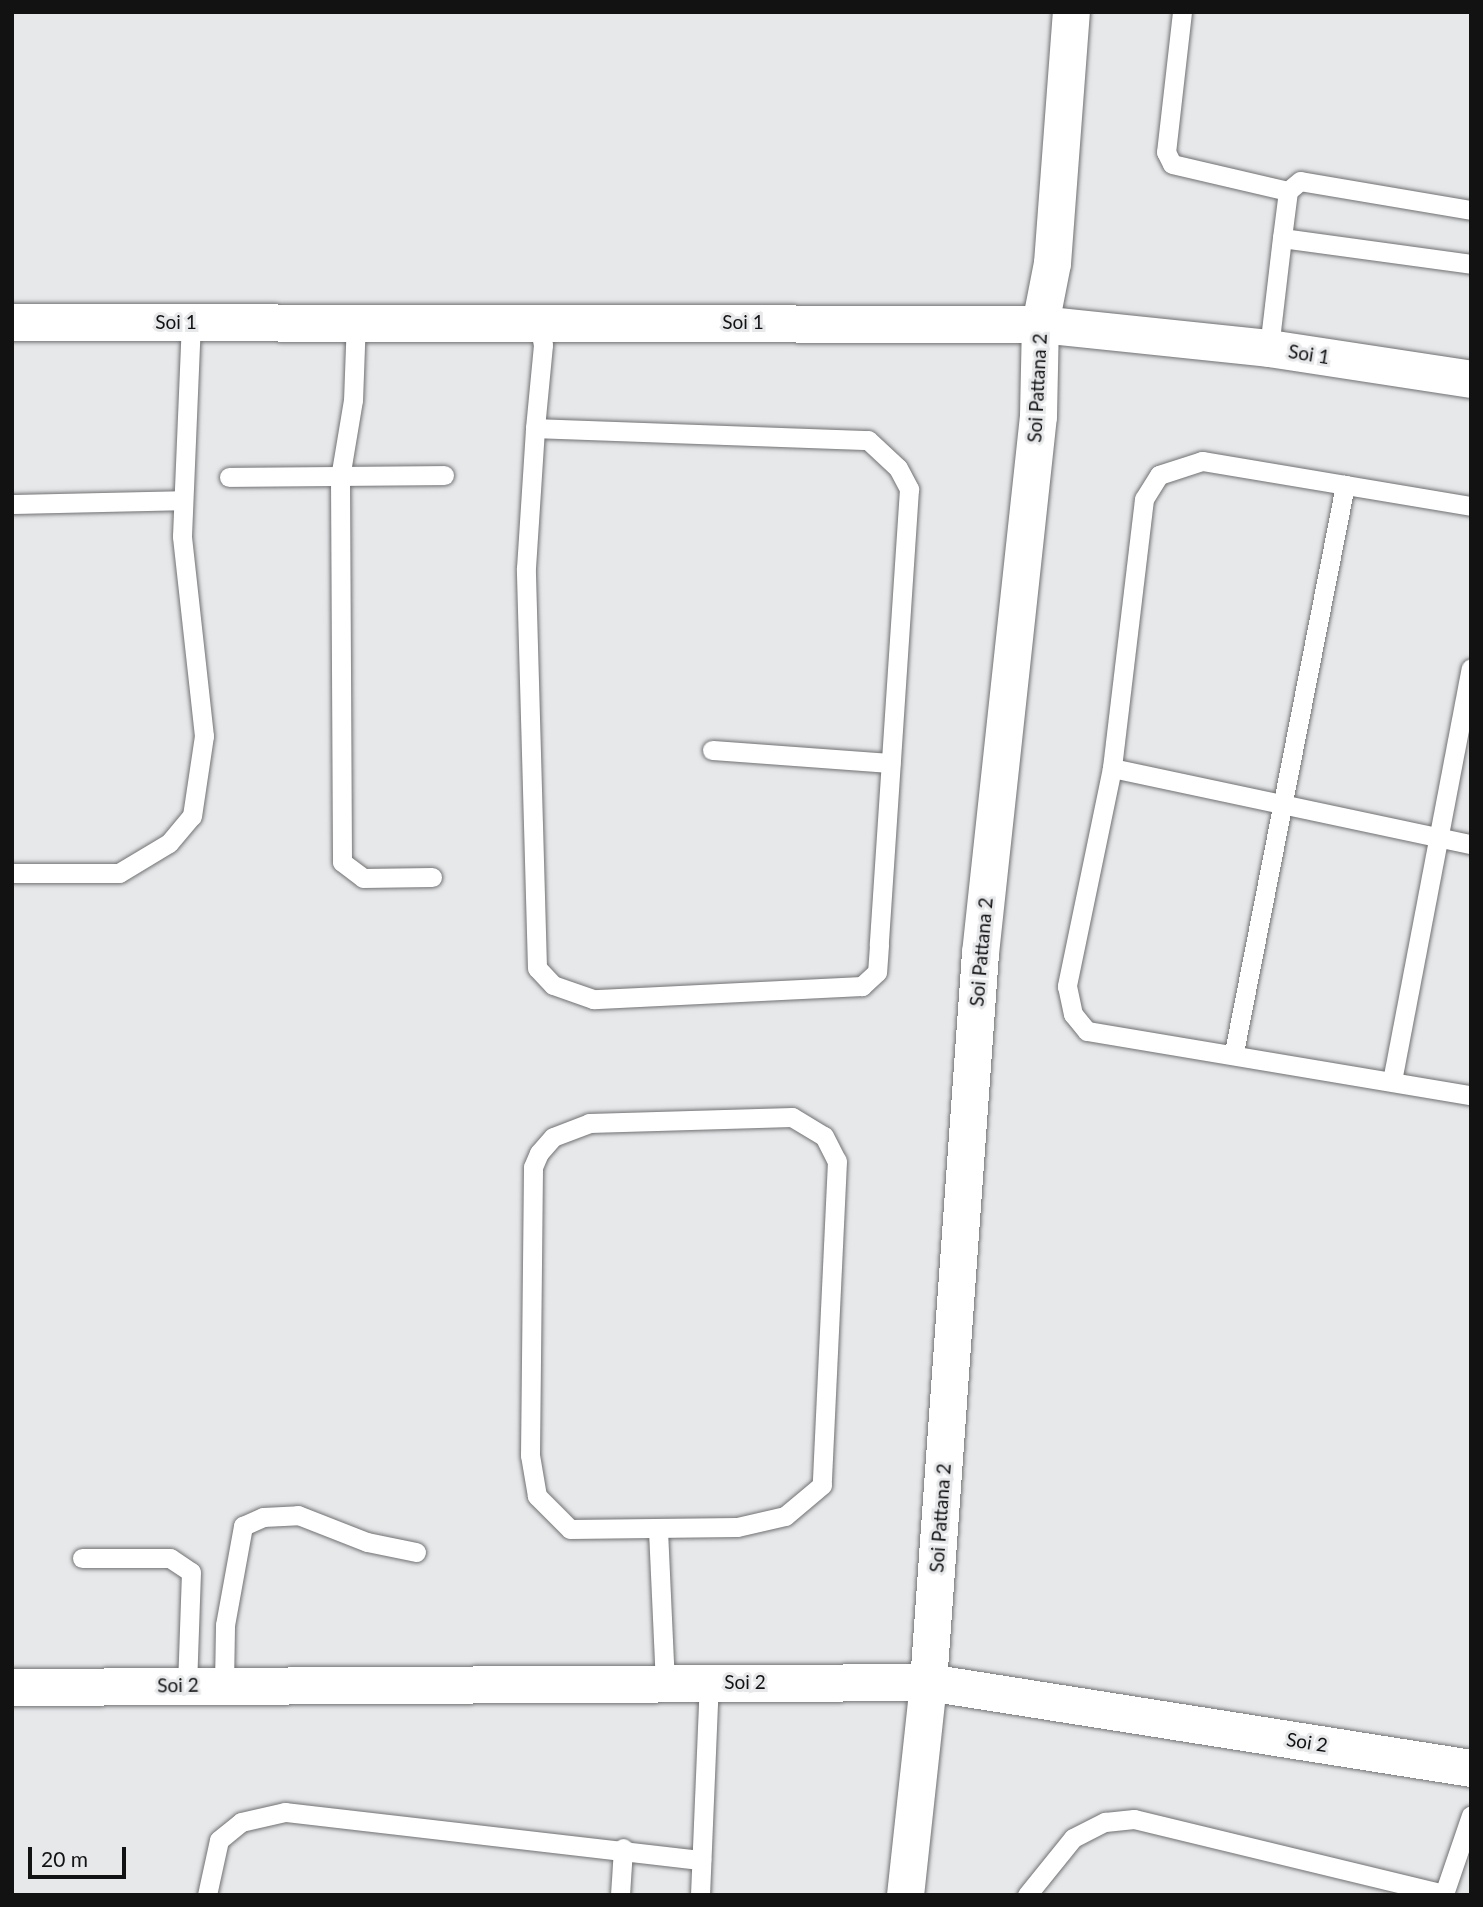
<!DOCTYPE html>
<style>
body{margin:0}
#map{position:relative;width:1483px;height:1907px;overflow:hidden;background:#e7e8ea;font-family:Lato,sans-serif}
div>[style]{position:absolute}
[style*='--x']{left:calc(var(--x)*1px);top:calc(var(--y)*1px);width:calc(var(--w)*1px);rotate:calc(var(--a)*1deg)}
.roads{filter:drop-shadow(0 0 2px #707173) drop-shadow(0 0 2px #707173)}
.service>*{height:19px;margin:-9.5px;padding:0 9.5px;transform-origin:9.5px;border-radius:9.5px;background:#fff}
.minor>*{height:37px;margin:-18.5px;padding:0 18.5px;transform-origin:18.5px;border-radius:18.5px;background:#fff}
span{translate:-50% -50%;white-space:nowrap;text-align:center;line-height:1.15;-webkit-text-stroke:6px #e7e8ea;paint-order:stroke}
.street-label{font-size:19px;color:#121213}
.frame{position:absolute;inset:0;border:14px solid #121213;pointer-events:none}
.scale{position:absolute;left:28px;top:1847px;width:98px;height:32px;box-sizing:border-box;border:4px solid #121213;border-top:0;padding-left:9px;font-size:21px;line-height:24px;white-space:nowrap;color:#121213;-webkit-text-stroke:5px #e7e8ea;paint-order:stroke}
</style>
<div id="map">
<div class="roads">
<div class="service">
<div style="--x:1182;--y:12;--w:141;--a:96.5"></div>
<div style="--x:1166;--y:152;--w:13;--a:63"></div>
<div style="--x:1172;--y:164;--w:119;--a:13.1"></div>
<div style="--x:1471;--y:210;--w:173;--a:-170.4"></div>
<div style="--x:1300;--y:181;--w:16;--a:140"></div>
<div style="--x:1288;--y:191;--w:47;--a:97.3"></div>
<div style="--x:1282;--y:238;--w:191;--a:7.8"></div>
<div style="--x:356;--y:319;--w:81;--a:92.1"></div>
<div style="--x:353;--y:400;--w:79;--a:99.5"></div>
<div style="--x:340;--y:478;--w:384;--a:89.7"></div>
<div style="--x:342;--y:862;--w:26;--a:37"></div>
<div style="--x:363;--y:878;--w:69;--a:-0.8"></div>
<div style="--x:1269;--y:348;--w:111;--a:-83.3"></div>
<div style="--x:535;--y:428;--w:333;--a:2.1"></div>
<div style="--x:868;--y:440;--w:41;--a:43"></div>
<div style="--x:898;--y:468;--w:24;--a:62"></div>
<div style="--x:909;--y:489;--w:457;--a:93.8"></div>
<div style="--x:879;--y:945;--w:27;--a:94"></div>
<div style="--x:877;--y:972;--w:21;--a:137"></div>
<div style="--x:862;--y:986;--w:269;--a:177.2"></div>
<div style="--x:593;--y:999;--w:42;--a:-160.7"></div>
<div style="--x:553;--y:985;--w:23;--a:-133"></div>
<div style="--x:537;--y:968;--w:400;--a:-91.6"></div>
<div style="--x:526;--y:568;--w:140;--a:-86.3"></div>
<div style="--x:535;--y:428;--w:83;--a:-84.5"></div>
<div style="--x:543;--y:345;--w:25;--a:-101"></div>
<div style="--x:229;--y:477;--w:215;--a:-0.5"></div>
<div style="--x:12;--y:504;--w:170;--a:-1.3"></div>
<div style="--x:1471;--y:506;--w:273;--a:-170.5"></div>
<div style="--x:1202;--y:461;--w:45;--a:162"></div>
<div style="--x:1159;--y:475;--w:28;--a:122"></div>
<div style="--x:1144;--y:499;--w:271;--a:96.8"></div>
<div style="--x:1112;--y:768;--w:223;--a:101.7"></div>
<div style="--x:1067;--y:986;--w:29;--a:78"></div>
<div style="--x:1073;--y:1014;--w:22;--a:51"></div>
<div style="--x:1087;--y:1031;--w:389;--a:9.5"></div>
<div style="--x:712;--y:750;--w:179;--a:4.2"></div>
<div style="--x:1112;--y:768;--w:367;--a:12"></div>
<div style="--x:12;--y:873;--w:107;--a:0"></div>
<div style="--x:119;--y:873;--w:58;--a:-31"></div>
<div style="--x:169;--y:843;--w:35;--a:-50"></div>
<div style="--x:192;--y:816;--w:81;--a:-81.5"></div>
<div style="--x:204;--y:736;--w:201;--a:-96.3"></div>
<div style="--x:182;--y:536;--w:214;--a:-87.6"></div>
<div style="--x:1234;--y:1052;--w:578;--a:-78.92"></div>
<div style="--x:1392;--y:1081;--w:420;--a:-79.2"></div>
<div style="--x:792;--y:1117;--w:37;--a:31"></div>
<div style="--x:824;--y:1136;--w:28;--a:63"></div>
<div style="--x:837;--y:1161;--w:324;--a:92.7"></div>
<div style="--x:822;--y:1485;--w:48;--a:140"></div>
<div style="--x:785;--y:1516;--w:49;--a:167.1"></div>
<div style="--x:737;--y:1527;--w:167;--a:179.3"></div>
<div style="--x:570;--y:1529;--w:47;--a:-135"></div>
<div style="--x:537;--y:1496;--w:42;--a:-99.7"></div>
<div style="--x:530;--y:1455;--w:288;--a:-89.4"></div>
<div style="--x:533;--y:1167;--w:15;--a:-67"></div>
<div style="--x:539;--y:1153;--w:21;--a:-49"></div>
<div style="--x:553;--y:1137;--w:39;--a:-21"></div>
<div style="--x:589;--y:1123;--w:203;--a:-1.7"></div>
<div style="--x:658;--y:1530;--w:152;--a:87.4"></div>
<div style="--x:82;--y:1558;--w:88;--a:0"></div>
<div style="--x:170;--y:1558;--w:25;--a:34"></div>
<div style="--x:191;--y:1572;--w:113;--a:92"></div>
<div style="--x:224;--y:1684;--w:59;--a:-89"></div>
<div style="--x:225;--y:1625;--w:101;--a:-79.7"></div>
<div style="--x:243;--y:1526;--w:22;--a:-24"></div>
<div style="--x:263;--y:1517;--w:35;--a:-3"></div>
<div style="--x:298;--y:1515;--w:74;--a:21.4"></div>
<div style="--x:367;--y:1542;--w:50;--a:11.5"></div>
<div style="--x:207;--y:1895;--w:56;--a:-77.7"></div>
<div style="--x:219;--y:1840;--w:28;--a:-39"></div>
<div style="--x:241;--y:1822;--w:45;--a:-12.8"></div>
<div style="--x:285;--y:1812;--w:419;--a:6.6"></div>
<div style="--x:620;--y:1895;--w:47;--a:-86.3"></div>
<div style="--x:700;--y:1895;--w:213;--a:-87.6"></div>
<div style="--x:1027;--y:1895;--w:73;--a:-51.1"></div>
<div style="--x:1073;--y:1838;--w:36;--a:-27"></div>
<div style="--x:1105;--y:1822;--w:29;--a:-6"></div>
<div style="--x:1134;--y:1819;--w:319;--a:13.6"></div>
<div style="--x:1444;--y:1894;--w:83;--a:-71.1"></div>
</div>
<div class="minor">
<div style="--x:12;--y:322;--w:1028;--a:0.11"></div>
<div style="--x:1040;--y:324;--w:230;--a:6"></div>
<div style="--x:1269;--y:348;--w:204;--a:8.7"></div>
<div style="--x:12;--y:1687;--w:916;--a:-0.31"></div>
<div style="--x:928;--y:1682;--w:550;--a:9"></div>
<div style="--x:905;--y:1895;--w:214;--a:-83.8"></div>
<div style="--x:928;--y:1682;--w:731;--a:-85.92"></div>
<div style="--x:980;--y:953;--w:540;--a:-83.84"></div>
<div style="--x:1038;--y:416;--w:92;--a:-88.8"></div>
<div style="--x:1040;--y:324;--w:62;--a:-78.9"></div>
<div style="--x:1052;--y:263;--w:252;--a:-85.7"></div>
</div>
</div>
<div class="street-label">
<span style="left:176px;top:322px">Soi 1</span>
<span style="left:743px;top:322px">Soi 1</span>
<span style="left:1309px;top:354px;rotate:9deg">Soi 1</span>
<span style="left:1037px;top:388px;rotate:-87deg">Soi Pattana 2</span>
<span style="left:981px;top:952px;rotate:-85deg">Soi Pattana 2</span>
<span style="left:940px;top:1518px;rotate:-86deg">Soi Pattana 2</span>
<span style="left:745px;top:1682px">Soi 2</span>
<span style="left:178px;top:1685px;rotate:-1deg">Soi 2</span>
<span style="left:1307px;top:1742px;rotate:9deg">Soi 2</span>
</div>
<div class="frame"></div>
<div class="scale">20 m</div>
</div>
